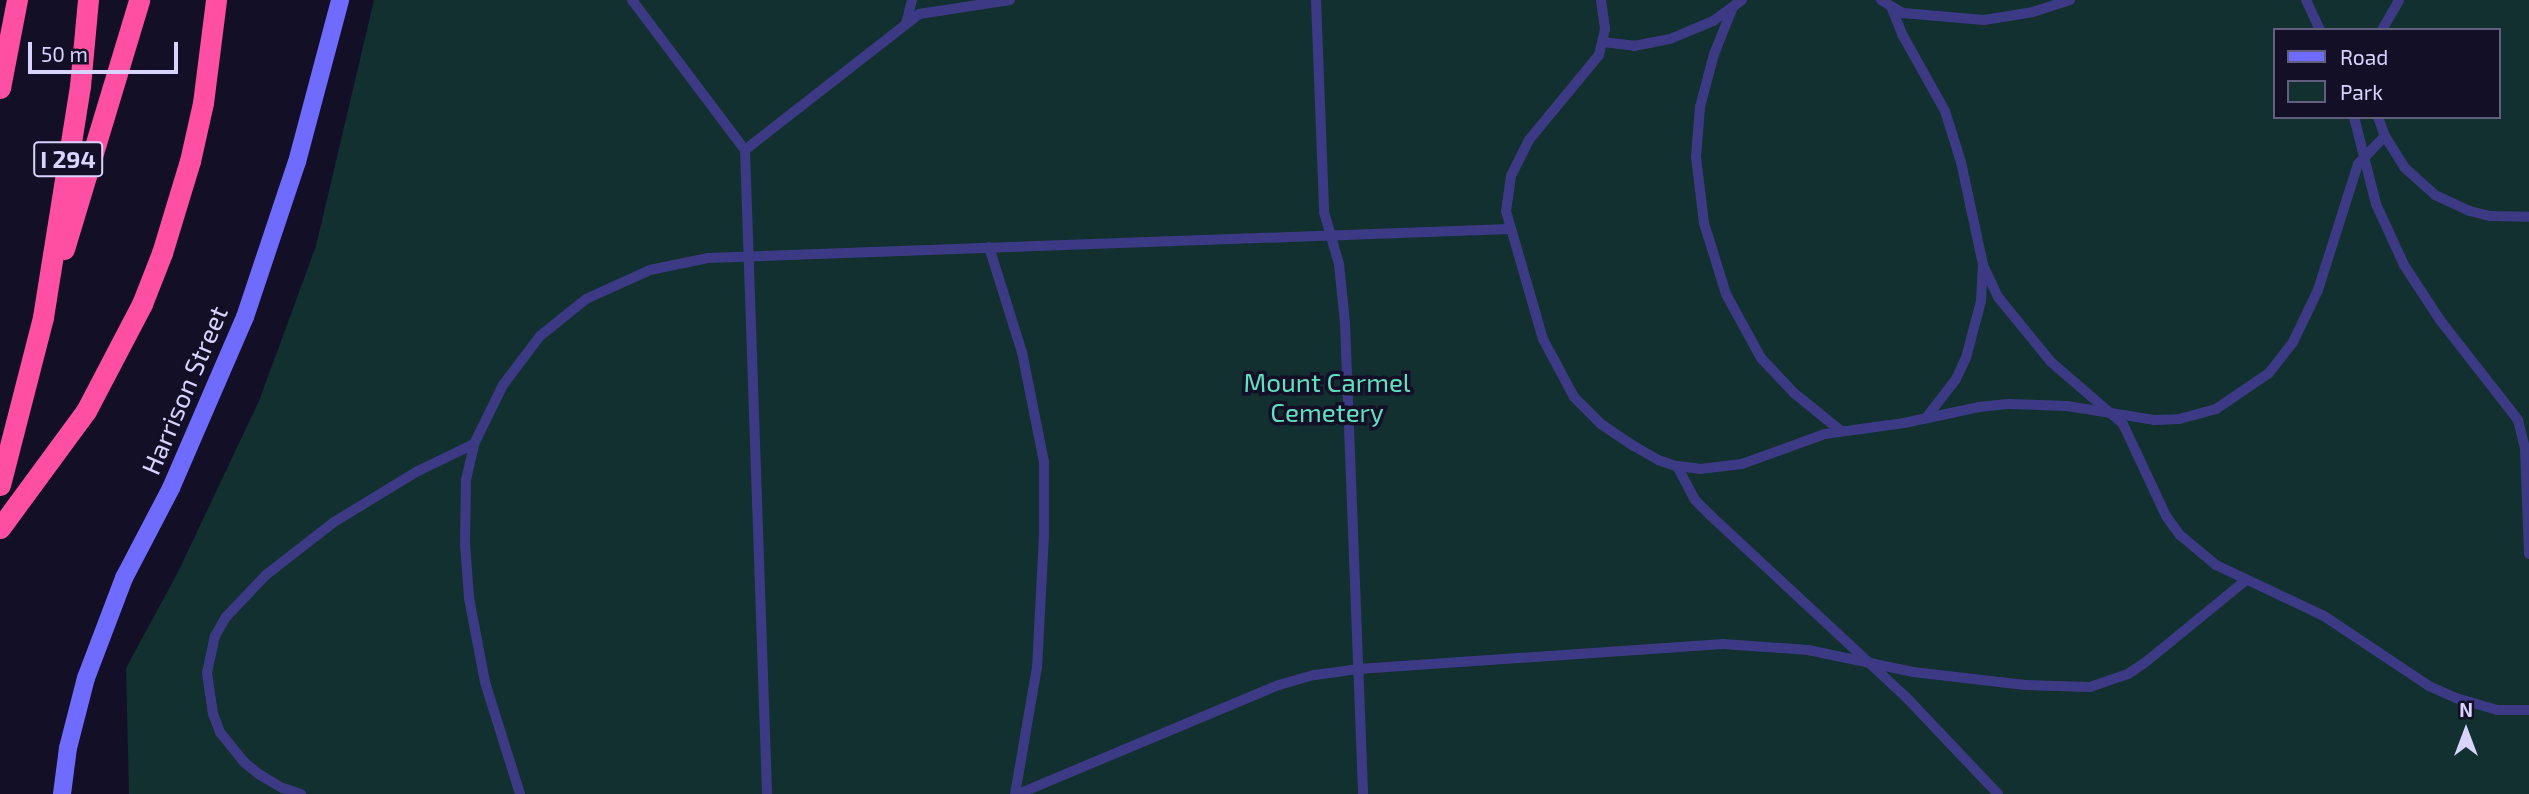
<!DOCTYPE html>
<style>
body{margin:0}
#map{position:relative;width:2529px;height:794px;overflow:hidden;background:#130f26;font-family:"Exo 2",sans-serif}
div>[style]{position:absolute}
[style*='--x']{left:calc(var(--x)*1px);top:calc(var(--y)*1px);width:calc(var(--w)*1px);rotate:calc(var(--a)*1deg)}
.green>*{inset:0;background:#12302f}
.service>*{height:10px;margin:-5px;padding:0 5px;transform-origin:5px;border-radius:5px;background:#3d3a85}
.secondary>*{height:18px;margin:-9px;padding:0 9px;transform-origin:9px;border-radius:9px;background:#6f6bff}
.motorway>*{height:21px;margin:-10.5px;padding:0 10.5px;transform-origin:10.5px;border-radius:10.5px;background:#ff4fa3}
span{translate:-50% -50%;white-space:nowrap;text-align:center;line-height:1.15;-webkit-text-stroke:7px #130f26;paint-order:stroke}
.shield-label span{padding:2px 5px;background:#130f26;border:2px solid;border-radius:5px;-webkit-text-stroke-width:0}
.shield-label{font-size:24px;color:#d9d4ff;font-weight:700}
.park-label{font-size:26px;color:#5fe0c0}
.street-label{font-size:26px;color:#d9d4ff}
.legend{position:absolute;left:2273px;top:28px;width:228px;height:91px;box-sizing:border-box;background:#130f26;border:2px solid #625e7d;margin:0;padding:9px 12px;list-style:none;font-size:21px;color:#d9d4ff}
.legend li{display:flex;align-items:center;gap:14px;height:35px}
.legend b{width:35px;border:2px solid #625e7d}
.north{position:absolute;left:2431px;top:696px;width:70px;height:70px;-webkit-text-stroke:5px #130f26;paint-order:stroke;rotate:0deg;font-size:19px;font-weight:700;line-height:28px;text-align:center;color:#d9d4ff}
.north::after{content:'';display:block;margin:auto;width:24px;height:32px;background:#d9d4ff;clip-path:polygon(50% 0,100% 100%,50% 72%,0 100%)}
.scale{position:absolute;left:28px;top:42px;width:150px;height:32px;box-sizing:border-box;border:4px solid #d9d4ff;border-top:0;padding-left:9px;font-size:21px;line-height:24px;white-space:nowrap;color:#d9d4ff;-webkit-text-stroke:5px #130f26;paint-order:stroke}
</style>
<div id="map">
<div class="green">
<div style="clip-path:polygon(evenodd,374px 0,2529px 0,2529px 794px,129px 794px,126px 668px,178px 572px,259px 401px,316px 246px,374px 0,2275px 30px,2499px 30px,2499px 117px,2275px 117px,2275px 30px)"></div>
</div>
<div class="service">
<div style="--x:632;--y:0;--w:188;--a:53"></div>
<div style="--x:745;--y:150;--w:644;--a:88.04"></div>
<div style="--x:1316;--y:0;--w:212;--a:87.8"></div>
<div style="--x:1324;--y:212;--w:54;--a:73.9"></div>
<div style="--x:1339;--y:264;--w:59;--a:84.2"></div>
<div style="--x:1345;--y:323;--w:471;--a:87.8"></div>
<div style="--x:1601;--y:0;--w:29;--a:82"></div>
<div style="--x:1605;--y:29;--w:27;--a:103"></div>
<div style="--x:1599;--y:55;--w:110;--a:129.5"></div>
<div style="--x:1529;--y:140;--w:40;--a:116.6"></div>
<div style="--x:1511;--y:176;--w:35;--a:98"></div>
<div style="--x:1506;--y:211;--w:133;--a:73.9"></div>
<div style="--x:1543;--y:339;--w:66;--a:61.9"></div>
<div style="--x:1574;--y:397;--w:38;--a:45"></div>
<div style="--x:1601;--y:424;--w:40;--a:34"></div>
<div style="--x:1634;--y:446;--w:28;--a:30"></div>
<div style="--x:1658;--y:460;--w:20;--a:18"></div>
<div style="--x:1677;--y:466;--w:23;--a:7"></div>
<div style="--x:1700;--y:469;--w:42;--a:-6.8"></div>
<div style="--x:1742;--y:464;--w:88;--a:-19.9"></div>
<div style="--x:1825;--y:434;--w:80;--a:-7.9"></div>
<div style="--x:1904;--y:423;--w:77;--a:-12"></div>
<div style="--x:1979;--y:407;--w:29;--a:-6"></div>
<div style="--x:2008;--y:404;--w:59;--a:1.9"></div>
<div style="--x:2067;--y:406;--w:88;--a:9.1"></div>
<div style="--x:2154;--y:420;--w:25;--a:-2"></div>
<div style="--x:2179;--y:419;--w:38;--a:-15"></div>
<div style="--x:2216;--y:409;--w:64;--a:-34.2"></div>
<div style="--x:2269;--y:373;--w:39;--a:-52"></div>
<div style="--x:2293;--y:342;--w:58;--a:-64.3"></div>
<div style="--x:2318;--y:290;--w:132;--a:-72.4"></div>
<div style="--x:2358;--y:164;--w:39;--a:-46"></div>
<div style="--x:1881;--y:0;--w:26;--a:31"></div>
<div style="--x:1903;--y:13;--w:81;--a:4.9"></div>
<div style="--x:1984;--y:20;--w:50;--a:-9.3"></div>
<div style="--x:2033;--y:12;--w:39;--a:-18"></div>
<div style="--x:2306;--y:0;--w:33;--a:65"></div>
<div style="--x:1733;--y:7;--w:51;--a:112"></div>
<div style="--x:1714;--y:54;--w:55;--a:104.8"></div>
<div style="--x:1700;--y:107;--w:50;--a:94.6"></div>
<div style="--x:1696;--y:157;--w:66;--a:83.1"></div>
<div style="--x:1704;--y:223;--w:74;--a:72.8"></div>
<div style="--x:1726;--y:294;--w:73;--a:61.3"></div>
<div style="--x:1761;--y:358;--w:48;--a:46.7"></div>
<div style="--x:1794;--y:393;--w:60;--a:39"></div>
<div style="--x:1892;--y:9;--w:27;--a:68"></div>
<div style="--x:1902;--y:34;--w:88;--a:60.8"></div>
<div style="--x:1945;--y:111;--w:53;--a:72.6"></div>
<div style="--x:1961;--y:162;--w:105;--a:77.9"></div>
<div style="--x:1983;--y:265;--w:35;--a:65"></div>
<div style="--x:1998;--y:297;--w:84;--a:50.8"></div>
<div style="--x:2051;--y:362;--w:95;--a:40.7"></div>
<div style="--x:2123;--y:424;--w:102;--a:64.9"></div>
<div style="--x:2166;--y:516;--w:24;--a:54"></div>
<div style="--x:2180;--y:535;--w:47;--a:39.8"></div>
<div style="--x:2216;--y:565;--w:119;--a:25.3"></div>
<div style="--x:2324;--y:616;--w:126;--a:33.7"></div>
<div style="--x:2429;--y:686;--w:30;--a:24"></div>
<div style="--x:2456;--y:698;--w:43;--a:16.3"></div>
<div style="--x:2497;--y:710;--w:32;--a:0"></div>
<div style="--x:906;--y:24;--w:25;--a:-76"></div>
<div style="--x:2382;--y:30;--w:34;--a:-60"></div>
<div style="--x:1603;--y:42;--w:31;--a:7"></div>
<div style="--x:1634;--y:46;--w:37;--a:-11"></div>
<div style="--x:1670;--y:39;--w:47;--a:-22.7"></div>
<div style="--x:1713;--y:21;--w:36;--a:-36"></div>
<div style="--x:2354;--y:117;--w:90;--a:75.8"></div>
<div style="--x:2376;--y:204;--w:67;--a:65.3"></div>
<div style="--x:2404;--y:265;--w:66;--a:56.8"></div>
<div style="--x:2440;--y:320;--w:127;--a:52"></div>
<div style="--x:2518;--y:420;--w:30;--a:76"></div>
<div style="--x:2525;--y:449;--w:105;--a:87.8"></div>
<div style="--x:2378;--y:117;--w:20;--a:70"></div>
<div style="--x:2385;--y:136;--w:36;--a:58"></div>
<div style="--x:2404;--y:167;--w:42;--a:42.1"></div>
<div style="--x:2435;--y:195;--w:38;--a:25"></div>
<div style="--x:2470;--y:211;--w:21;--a:14"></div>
<div style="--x:2490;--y:216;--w:39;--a:1"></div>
<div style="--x:745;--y:150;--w:221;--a:-38"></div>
<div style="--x:919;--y:14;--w:92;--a:-8.7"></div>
<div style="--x:989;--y:247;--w:110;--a:72.6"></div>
<div style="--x:1022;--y:352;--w:112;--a:78.7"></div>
<div style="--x:1044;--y:462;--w:73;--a:90"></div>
<div style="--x:1044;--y:535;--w:132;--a:93"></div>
<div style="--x:1037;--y:667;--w:129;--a:99.8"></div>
<div style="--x:1926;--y:418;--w:49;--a:-52.4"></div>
<div style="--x:1956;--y:379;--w:23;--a:-65"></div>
<div style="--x:1966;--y:358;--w:59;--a:-75.3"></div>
<div style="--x:1981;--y:301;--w:34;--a:-87"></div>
<div style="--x:1677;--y:466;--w:38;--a:62"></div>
<div style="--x:1695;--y:500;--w:21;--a:45"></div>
<div style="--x:1710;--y:515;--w:266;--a:42.9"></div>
<div style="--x:1905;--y:696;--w:135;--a:46.5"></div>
<div style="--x:301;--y:794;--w:20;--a:-162"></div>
<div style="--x:282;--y:788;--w:26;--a:-149"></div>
<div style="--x:260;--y:775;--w:21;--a:-141"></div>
<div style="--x:244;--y:762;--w:38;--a:-129"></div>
<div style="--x:220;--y:732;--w:19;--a:-111"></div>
<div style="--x:213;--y:714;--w:41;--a:-98.3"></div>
<div style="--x:207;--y:673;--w:38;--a:-78"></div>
<div style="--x:215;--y:636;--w:22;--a:-60"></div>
<div style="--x:226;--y:617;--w:58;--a:-46.4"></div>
<div style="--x:266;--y:575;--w:86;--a:-37.9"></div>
<div style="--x:334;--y:522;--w:98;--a:-31.3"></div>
<div style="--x:418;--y:471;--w:62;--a:-25.7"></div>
<div style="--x:520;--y:794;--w:117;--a:-107.4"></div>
<div style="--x:485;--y:682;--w:86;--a:-100.8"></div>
<div style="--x:469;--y:598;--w:54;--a:-94.2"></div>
<div style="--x:465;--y:544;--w:64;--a:-89.1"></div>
<div style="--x:466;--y:480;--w:37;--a:-77"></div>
<div style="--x:474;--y:444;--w:66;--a:-63.8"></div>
<div style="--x:503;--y:385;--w:61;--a:-52.9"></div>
<div style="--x:540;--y:336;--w:59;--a:-38.8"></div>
<div style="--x:586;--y:299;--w:70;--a:-24.4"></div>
<div style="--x:650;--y:270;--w:59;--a:-11.7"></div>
<div style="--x:708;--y:258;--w:802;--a:-2.07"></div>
<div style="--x:1018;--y:794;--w:283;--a:-22.7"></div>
<div style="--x:1279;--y:685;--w:37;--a:-16"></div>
<div style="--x:1315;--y:675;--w:43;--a:-7.9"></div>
<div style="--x:1358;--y:669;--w:366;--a:-3.9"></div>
<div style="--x:1723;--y:644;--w:85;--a:4"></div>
<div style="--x:1808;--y:650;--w:107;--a:11.8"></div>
<div style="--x:1913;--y:672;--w:113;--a:6.6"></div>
<div style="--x:2025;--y:685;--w:65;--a:1.8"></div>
<div style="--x:2090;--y:687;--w:40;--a:-18.9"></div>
<div style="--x:2128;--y:674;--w:23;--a:-34"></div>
<div style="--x:2147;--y:661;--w:127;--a:-39.2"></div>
</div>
<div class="secondary">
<div style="--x:62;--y:794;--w:46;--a:-82.6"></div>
<div style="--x:68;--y:748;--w:72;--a:-75.6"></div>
<div style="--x:86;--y:678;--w:107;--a:-69.2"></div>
<div style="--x:124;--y:578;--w:102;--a:-62.4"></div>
<div style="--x:171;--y:488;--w:186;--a:-66.6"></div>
<div style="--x:245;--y:317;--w:163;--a:-71.5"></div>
<div style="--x:297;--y:162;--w:168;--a:-75.1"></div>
</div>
<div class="motorway">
<div style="--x:0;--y:88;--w:90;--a:-79.1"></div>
<div style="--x:64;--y:249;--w:260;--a:-73.2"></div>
<div style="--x:0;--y:485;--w:173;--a:-75.6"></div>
<div style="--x:43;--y:317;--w:234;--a:-80.9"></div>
<div style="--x:80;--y:86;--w:86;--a:-84.7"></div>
<div style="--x:0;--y:528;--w:145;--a:-53.7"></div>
<div style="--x:86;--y:411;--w:121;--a:-62.4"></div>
<div style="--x:142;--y:304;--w:55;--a:-68.6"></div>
<div style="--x:162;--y:253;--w:96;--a:-73.1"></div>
<div style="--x:190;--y:161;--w:59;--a:-77.4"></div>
<div style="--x:203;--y:103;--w:104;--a:-82.8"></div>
</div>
<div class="shield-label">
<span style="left:68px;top:159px">I 294</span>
</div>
<div class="park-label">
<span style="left:1327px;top:397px">Mount Carmel<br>Cemetery</span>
</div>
<div class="street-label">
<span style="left:184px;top:390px;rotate:-67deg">Harrison Street</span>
</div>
<ul class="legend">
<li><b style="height:9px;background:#6f6bff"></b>Road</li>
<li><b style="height:19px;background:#12302f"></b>Park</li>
</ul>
<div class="north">N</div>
<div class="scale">50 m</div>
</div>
